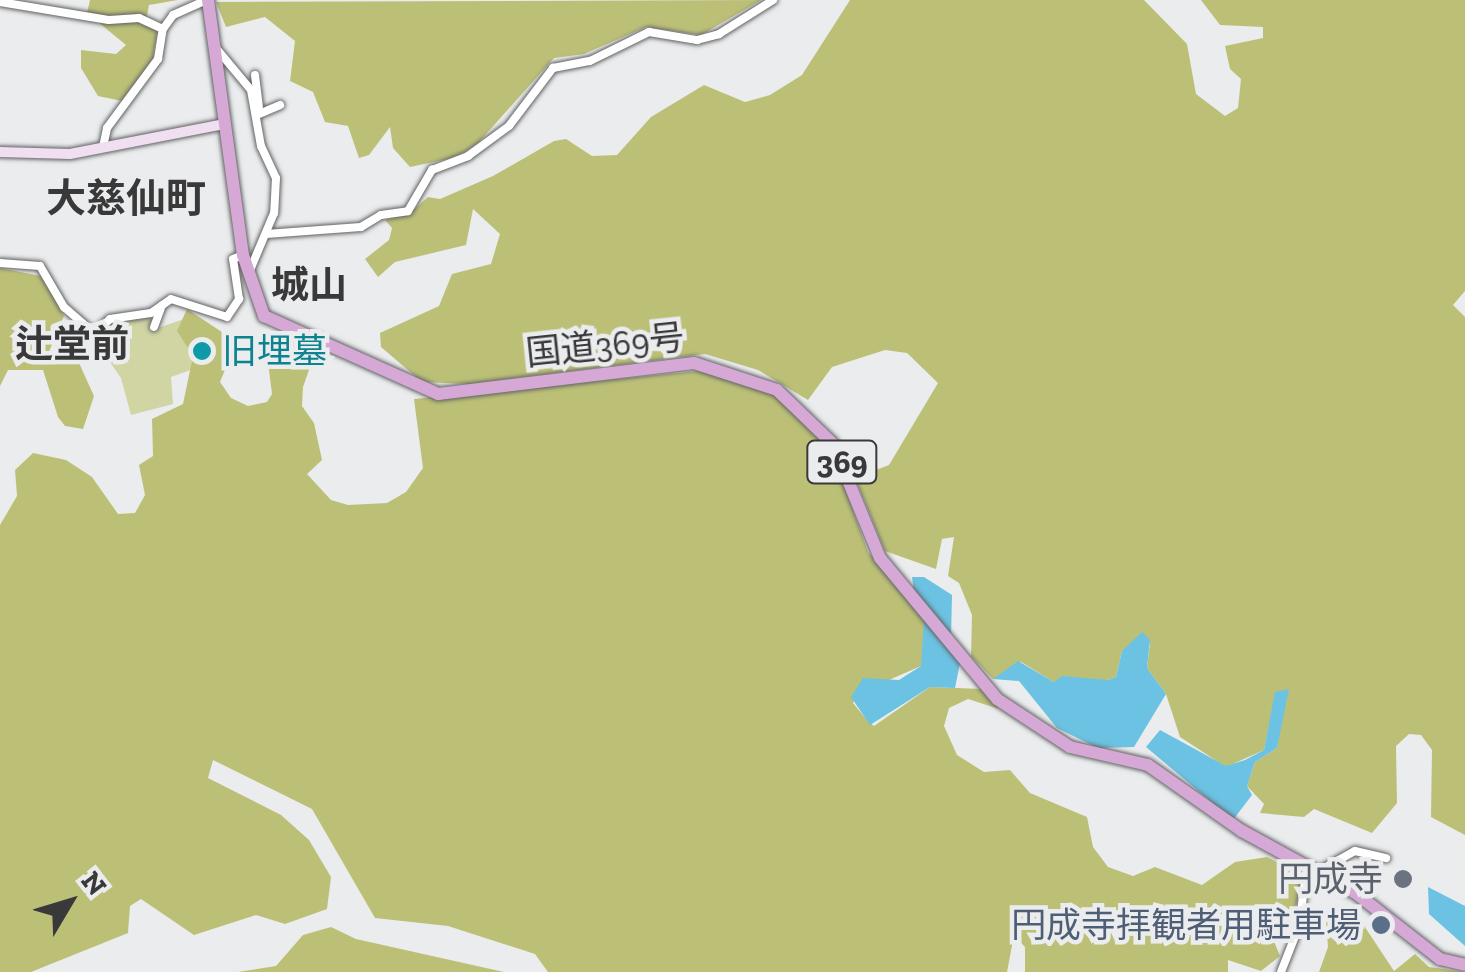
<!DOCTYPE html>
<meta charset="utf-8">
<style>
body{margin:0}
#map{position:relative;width:1465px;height:972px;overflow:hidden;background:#ebecee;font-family:"Zilla Slab","Noto Sans JP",serif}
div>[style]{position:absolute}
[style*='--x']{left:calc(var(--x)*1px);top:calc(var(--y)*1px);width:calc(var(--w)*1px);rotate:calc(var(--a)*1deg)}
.green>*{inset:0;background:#d1d4a3}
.forest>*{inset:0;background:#bcc077}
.water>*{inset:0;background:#6cc2e2}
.roads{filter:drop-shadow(0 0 2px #616263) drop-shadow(0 0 2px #616263)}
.minor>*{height:8px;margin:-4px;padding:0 4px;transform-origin:4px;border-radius:4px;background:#fff}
.secondary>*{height:10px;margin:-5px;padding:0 5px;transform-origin:5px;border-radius:5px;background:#efdff0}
.trunk>*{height:12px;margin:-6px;padding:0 6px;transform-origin:6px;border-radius:6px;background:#d6a8d6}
.dots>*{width:28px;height:28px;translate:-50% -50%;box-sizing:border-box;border:5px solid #ebecee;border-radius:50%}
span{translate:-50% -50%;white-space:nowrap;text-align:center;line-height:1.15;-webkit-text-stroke:9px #ebecee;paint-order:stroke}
.shield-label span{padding:2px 8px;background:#ebecee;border:2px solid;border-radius:8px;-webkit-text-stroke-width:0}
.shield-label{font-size:32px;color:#39393a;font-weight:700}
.street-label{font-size:35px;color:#39393a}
.culture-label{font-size:35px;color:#0d838f}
.left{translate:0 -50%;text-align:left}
.worship-label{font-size:35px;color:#5b616d}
.right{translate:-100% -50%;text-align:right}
.service-label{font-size:35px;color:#4e5e75}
.neighbourhood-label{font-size:38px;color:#39393a;font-weight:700}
.quarter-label{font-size:40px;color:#39393a;font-weight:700}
.north{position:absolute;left:20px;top:852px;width:100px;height:100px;-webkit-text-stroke:8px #ebecee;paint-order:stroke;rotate:52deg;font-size:28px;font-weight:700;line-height:40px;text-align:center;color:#39393a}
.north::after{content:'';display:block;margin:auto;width:35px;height:45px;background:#39393a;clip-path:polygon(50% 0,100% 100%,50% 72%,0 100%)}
</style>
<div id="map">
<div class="green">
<div style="clip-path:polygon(147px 317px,158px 328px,184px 319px,210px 363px,171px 377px,173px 404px,131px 415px,121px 378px,94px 339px,114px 322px)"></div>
</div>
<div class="forest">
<div style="clip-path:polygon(90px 0,178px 0,149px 5px,147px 16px,157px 33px,153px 58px,122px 101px,98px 96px,81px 68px,81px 50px,116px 54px,126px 45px,87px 13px)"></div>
<div style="clip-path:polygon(761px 0,701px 35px,646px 27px,584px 54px,554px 58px,478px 143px,457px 157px,410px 167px,393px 148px,390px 127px,369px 155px,359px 158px,348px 126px,325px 122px,313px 92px,290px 81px,295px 41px,265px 17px,226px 27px,216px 2px)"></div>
<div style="clip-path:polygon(850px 0,1144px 0,1187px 44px,1196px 94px,1225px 116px,1238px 108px,1241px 79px,1230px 69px,1225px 46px,1263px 38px,1263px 27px,1220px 25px,1201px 0,1465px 0,1465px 291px,1453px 305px,1465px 317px,1465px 835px,1431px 817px,1432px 750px,1421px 735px,1409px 734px,1396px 746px,1397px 803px,1372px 833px,1314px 809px,1304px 817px,1260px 813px,1264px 804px,1247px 786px,1255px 762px,1277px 748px,1283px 702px,1273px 707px,1264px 750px,1226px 767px,1180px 737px,1166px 694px,1147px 668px,1150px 643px,1122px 651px,1116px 677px,1108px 680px,1054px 682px,1021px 662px,993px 679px,971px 656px,972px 615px,959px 583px,948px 576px,954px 537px,942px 539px,936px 569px,885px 551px,840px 441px,868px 473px,889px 465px,938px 383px,907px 353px,885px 350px,832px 367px,808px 400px,758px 370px,705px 354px,468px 384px,422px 382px,381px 347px,380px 333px,439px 306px,452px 274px,491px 264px,500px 234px,473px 209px,466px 245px,395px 262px,378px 277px,365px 259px,389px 240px,392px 228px,385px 220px,410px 213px,428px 197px,440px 199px,493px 176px,554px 141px,566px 139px,592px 156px,617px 155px,651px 117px,704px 85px,745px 102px,770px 95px,802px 75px)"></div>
<div style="clip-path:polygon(0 268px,41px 276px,64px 316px,48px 354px,51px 361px,79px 363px,94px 396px,83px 429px,65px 426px,58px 417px,43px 370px,8px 370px,0 386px)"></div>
<div style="clip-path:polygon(187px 309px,228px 336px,233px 350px,220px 382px,231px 398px,248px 406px,267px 402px,272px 394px,266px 346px,273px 340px,307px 341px,326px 352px,310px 367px,303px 387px,302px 406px,314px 423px,322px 460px,307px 474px,331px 500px,348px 505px,387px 503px,406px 492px,423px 468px,414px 399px,698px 371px,779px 395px,832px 452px,868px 552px,924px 619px,928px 639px,921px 666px,859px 693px,853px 703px,867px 720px,874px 726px,930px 687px,983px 689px,999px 709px,968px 699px,949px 708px,944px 726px,957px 755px,984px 772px,1010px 770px,1030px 793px,1087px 817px,1093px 847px,1108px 867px,1133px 876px,1155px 867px,1202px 885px,1235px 862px,1267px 857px,1298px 873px,1302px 884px,1293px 914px,1271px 934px,1280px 956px,1261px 971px,1228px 960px,1228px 972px,1025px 972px,1025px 947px,1014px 935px,1007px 972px,548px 972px,535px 954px,448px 926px,375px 918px,312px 809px,213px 760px,208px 778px,281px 815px,309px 840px,331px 877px,327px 909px,285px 924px,256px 915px,194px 935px,141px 899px,130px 906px,128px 933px,31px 972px,0 972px,0 525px,17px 496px,15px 470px,33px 453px,66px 460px,92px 477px,118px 514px,135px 513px,145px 495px,139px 465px,153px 456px,152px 419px,183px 404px,193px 356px,177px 331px)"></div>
<div style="clip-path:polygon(1351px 906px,1394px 971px,1415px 954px,1429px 967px,1465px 972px,1319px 972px,1328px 947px,1326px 922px)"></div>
<div style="clip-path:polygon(331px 927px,356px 939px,504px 972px,238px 972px,276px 966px,303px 935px)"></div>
</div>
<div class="water">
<div style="clip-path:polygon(912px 577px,924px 577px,952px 595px,951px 638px,914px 592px)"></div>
<div style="clip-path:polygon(924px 619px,960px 663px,955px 688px,930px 687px,870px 725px,851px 697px,863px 678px,899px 680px,921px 666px)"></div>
<div style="clip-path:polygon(1142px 632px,1150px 640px,1147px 668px,1166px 694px,1134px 747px,1098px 748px,1057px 728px,1019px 681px,993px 679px,1018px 661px,1054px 682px,1062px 676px,1108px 680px,1116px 677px,1122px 651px)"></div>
<div style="clip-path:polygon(1289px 689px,1277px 748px,1255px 762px,1247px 786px,1252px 795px,1233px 820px,1146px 747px,1160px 730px,1226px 766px,1245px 760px,1264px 750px,1275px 692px)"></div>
<div style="clip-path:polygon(1428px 887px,1465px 906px,1465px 946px,1429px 914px)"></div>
</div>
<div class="roads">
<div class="minor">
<div style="--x:0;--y:2;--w:110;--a:9.4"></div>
<div style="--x:109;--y:20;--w:30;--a:-4"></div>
<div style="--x:139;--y:18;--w:26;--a:25"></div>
<div style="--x:216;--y:48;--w:55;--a:50.2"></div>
<div style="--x:251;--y:90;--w:57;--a:79.9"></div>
<div style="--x:261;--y:146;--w:35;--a:65"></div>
<div style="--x:276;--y:178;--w:35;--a:93"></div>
<div style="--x:274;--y:213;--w:62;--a:112.8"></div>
<div style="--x:255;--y:75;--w:32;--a:83"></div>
<div style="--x:259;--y:114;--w:23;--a:-23"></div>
<div style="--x:103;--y:147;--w:19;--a:-78"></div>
<div style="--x:107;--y:128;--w:86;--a:-53.5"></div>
<div style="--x:158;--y:59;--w:30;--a:-81"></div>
<div style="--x:163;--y:29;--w:17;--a:-54"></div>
<div style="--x:173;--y:15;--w:36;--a:-24"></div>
<div style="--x:266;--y:234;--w:95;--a:-4.2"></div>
<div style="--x:361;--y:227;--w:23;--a:-31"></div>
<div style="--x:381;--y:215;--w:27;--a:-8"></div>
<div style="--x:408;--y:211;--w:48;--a:-59.7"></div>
<div style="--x:432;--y:170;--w:39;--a:-21"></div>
<div style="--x:468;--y:156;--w:51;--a:-36.2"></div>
<div style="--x:509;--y:126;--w:73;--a:-52.8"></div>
<div style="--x:553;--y:68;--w:38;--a:-11"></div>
<div style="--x:590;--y:61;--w:66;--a:-26.2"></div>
<div style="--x:649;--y:32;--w:49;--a:9.5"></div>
<div style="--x:697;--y:40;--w:23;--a:-15"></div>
<div style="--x:719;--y:34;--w:64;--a:-32.2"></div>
<div style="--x:0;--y:263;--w:40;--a:4.3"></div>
<div style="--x:40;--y:266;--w:48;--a:59.7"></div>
<div style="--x:64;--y:307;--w:40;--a:41"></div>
<div style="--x:94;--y:333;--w:21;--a:-41"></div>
<div style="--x:110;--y:319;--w:41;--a:-8.3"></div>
<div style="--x:151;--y:313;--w:24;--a:-35"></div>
<div style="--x:171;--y:299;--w:59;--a:17.8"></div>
<div style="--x:227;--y:317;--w:22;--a:-56"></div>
<div style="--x:239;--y:299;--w:40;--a:-98.5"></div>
<div style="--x:233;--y:259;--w:11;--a:-22"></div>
<div style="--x:154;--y:327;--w:23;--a:-70"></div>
<div style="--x:1319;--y:871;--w:41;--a:-29.1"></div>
<div style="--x:1355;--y:851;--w:32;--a:13"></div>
<div style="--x:1281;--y:972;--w:49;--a:-68.6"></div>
<div style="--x:1299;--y:926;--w:61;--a:-82.4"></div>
</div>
<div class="secondary">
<div style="--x:0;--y:152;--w:70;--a:1.6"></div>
<div style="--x:70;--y:154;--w:158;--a:-11"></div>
</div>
<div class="trunk">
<div style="--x:208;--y:0;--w:257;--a:82.2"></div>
<div style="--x:243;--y:255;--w:65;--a:71"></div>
<div style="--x:264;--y:316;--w:191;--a:24.1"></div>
<div style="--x:438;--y:394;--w:258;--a:-6.9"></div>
<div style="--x:694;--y:363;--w:87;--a:18"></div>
<div style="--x:777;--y:390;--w:78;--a:44"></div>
<div style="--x:833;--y:444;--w:123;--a:67.6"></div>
<div style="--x:880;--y:558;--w:183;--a:50.3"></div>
<div style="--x:997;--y:699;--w:87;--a:33.3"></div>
<div style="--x:1070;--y:747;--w:80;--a:13"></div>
<div style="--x:1148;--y:765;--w:115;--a:35.1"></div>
<div style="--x:1242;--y:831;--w:131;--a:28.7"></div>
<div style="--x:1357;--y:894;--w:105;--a:38.1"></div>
<div style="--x:1440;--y:959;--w:26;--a:13"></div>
</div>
</div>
<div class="dots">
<div style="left:202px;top:351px;background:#0f9aa8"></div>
<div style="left:1403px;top:879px;background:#6b7280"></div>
<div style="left:1381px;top:925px;background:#5c6f8a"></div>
</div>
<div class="shield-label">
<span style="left:842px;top:462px">369</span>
</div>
<div class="street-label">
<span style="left:605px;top:345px;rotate:-6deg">国道369号</span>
</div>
<div class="culture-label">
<span class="left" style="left:222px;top:351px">旧埋墓</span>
</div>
<div class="worship-label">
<span class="right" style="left:1383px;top:879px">円成寺</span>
</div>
<div class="service-label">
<span class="right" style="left:1361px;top:925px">円成寺拝観者用駐車場</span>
</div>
<div class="neighbourhood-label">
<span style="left:309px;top:286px">城山</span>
<span style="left:72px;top:345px">辻堂前</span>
</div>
<div class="quarter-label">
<span style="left:126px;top:198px">大慈仙町</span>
</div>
<div class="north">N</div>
</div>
